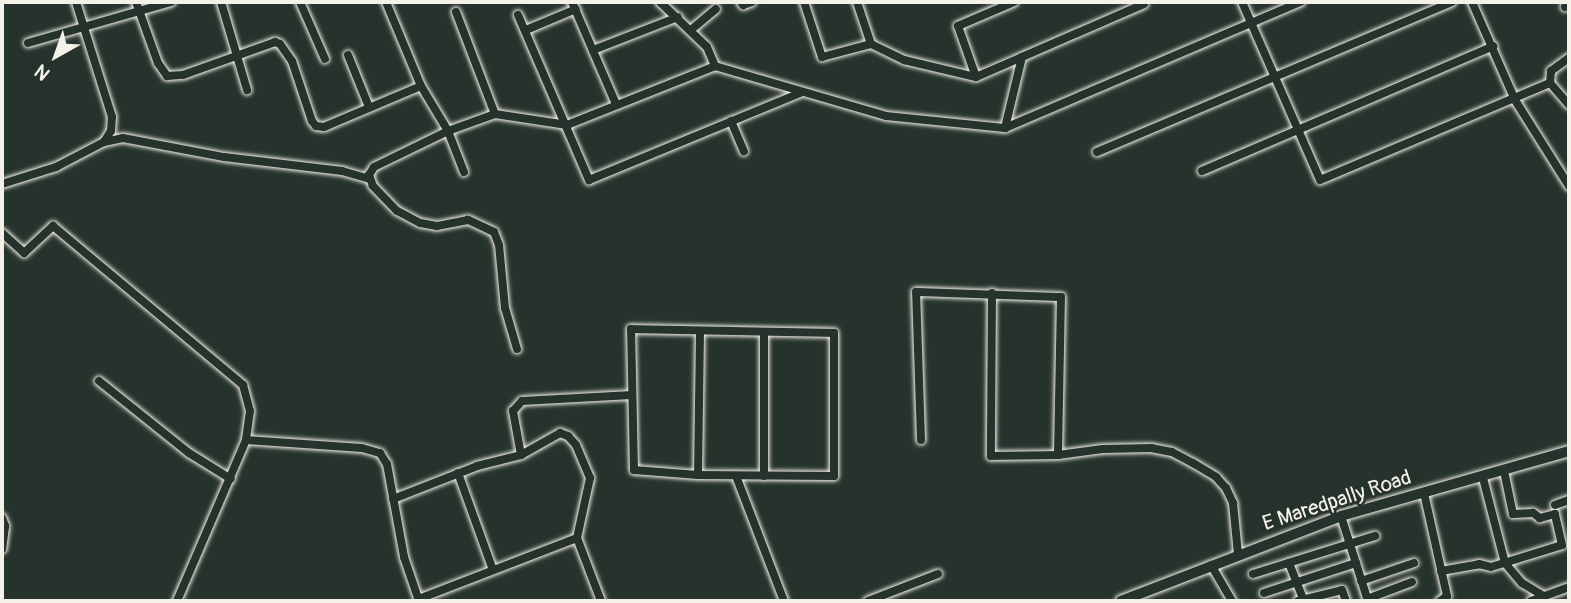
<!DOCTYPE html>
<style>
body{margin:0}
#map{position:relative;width:1571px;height:603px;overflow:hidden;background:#26332d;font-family:Pangolin,sans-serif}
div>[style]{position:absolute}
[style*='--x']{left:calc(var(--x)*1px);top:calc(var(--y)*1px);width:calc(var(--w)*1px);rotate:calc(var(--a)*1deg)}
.roads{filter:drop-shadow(0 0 2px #f4f1e8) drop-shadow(0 0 2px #f4f1e8)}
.street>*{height:8px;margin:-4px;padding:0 4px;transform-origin:4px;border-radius:4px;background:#26332d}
.secondary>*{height:10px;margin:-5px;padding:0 5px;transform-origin:5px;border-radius:5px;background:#26332d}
span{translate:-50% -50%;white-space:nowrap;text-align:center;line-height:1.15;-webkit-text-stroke:5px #26332d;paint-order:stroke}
.street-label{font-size:21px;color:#f4f1e8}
.frame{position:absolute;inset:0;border:4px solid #f4f1e8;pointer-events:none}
.north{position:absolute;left:21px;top:21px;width:70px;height:70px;-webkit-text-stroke:5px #26332d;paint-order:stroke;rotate:220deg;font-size:19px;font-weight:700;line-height:28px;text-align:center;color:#f4f1e8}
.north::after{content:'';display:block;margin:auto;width:24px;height:32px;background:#f4f1e8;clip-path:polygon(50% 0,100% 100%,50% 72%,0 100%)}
</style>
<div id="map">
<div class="roads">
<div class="street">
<div style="--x:136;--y:2;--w:65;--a:70.2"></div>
<div style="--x:158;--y:63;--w:16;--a:55"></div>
<div style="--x:167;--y:76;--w:16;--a:-4"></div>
<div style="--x:183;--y:75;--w:98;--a:-19.7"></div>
<div style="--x:275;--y:42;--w:5;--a:22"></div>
<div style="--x:280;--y:44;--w:21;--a:55"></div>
<div style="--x:292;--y:61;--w:63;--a:71.6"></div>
<div style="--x:312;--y:121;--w:6;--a:51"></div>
<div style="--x:316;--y:126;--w:8;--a:7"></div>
<div style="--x:324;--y:127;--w:105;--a:-22.9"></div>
<div style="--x:221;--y:2;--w:92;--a:73.5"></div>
<div style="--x:300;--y:2;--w:62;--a:66.3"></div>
<div style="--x:386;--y:2;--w:91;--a:67.4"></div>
<div style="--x:421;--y:86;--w:52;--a:59"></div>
<div style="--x:448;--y:131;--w:44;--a:68.7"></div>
<div style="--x:572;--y:2;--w:111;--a:66.7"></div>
<div style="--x:660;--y:2;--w:65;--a:43.8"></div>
<div style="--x:707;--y:47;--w:21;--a:67"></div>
<div style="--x:741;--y:2;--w:4;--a:56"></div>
<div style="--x:743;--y:5;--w:9;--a:-18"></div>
<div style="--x:804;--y:2;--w:58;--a:71.9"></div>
<div style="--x:822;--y:57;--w:51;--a:-14.9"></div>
<div style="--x:871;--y:44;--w:37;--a:26"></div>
<div style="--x:904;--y:60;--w:74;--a:13.3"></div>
<div style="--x:857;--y:2;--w:44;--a:71.6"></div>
<div style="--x:1014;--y:2;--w:61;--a:156.8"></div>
<div style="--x:958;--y:26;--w:54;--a:70.6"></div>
<div style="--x:976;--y:77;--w:50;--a:-23.5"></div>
<div style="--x:1022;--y:57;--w:73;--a:103.5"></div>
<div style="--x:1005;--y:128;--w:322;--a:-23.1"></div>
<div style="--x:1242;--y:2;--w:194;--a:66.3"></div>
<div style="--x:1320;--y:180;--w:250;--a:-22.9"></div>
<div style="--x:1550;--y:83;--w:12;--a:-85"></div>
<div style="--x:1551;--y:71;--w:22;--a:-36"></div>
<div style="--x:1472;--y:2;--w:107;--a:66.3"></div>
<div style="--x:1515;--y:100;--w:102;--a:57.9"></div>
<div style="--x:1565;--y:7;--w:5;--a:-37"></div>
<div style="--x:456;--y:12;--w:109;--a:69.1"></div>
<div style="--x:518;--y:15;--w:180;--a:66.7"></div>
<div style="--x:589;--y:180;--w:230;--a:-22.4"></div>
<div style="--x:692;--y:29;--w:31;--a:-40"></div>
<div style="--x:526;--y:30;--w:54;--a:-22.8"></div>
<div style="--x:28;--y:43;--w:149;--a:-16"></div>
<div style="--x:593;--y:50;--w:91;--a:-21.2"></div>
<div style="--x:348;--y:55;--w:56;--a:68"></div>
<div style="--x:1022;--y:57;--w:133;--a:-23.5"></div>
<div style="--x:1550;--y:83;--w:29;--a:49"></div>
<div style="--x:731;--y:121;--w:33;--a:67"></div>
<div style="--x:104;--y:142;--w:19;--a:-12"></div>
<div style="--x:123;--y:138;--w:103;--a:10.7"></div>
<div style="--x:224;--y:157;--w:119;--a:6.8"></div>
<div style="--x:342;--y:171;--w:29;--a:16"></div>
<div style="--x:1097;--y:152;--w:385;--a:-22.9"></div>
<div style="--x:1202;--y:171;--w:317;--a:-23.2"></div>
<div style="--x:2;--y:184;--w:57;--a:-17.5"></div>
<div style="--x:56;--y:167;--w:54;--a:-27.5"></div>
<div style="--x:104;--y:142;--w:13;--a:-58"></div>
<div style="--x:111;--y:131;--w:14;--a:-86"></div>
<div style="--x:112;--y:117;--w:121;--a:-107.4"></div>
<div style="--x:2;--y:233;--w:30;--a:42"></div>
<div style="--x:24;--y:253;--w:40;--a:-43"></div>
<div style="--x:53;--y:226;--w:248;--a:39.9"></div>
<div style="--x:243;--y:385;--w:27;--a:75"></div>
<div style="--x:250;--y:411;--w:29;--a:98"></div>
<div style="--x:992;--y:293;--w:163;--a:90.4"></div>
<div style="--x:991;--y:456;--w:67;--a:-0.9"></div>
<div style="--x:631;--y:329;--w:203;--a:1.1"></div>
<div style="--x:834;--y:333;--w:143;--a:90"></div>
<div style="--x:834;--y:476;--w:136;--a:-179.6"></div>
<div style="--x:698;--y:475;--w:64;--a:-175.5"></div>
<div style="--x:634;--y:470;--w:141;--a:-91.2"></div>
<div style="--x:517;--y:349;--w:43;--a:-106.3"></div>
<div style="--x:505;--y:308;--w:63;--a:-95.4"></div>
<div style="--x:499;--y:245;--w:14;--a:-111"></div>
<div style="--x:494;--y:232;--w:29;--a:-155"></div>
<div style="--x:468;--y:220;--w:32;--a:169"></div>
<div style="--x:437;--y:226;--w:17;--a:-170"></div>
<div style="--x:420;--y:223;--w:26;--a:-152"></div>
<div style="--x:397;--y:211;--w:35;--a:-134"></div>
<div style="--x:373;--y:186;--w:12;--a:-110"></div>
<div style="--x:369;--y:175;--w:9;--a:-58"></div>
<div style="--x:374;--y:167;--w:82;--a:-25.9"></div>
<div style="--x:448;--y:131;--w:50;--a:-19.9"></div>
<div style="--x:495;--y:114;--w:73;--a:8.7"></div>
<div style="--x:567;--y:125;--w:159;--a:-21.7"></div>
<div style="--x:715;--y:66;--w:178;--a:16.3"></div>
<div style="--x:886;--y:116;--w:120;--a:5.8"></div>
<div style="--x:99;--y:381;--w:115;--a:38.7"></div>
<div style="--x:189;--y:453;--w:49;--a:31.8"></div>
<div style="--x:921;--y:440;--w:148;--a:-91.9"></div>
<div style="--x:916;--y:292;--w:145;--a:2"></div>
<div style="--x:1061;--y:297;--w:158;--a:91.1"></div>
<div style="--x:1058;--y:455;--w:45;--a:-7.6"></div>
<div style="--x:1103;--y:449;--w:48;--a:-1.2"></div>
<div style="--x:1151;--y:448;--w:21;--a:11"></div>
<div style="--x:1172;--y:452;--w:24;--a:28"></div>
<div style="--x:1193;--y:463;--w:27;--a:31"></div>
<div style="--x:1216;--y:477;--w:15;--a:48"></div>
<div style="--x:1226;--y:488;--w:17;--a:65"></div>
<div style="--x:1233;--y:503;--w:51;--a:84.4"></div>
<div style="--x:521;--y:455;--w:45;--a:-100.3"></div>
<div style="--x:513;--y:411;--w:13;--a:-48"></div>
<div style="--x:522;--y:401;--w:110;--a:-3.1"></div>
<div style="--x:458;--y:473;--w:103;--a:70.2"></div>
<div style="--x:698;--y:475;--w:143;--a:-89.2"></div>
<div style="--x:736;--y:476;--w:134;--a:69"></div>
<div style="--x:764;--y:476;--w:143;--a:-90"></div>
<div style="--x:1483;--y:478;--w:88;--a:75.5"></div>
<div style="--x:1505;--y:563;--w:26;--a:50"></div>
<div style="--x:1522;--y:583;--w:26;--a:31"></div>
<div style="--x:1424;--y:493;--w:106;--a:77.4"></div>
<div style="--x:1447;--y:596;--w:9;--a:144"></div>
<div style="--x:393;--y:499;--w:90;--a:-21.4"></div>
<div style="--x:477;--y:466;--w:45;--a:-14"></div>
<div style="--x:521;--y:455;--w:45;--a:-29.4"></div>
<div style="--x:560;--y:433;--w:9;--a:21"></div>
<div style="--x:568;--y:436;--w:12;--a:48"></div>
<div style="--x:576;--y:445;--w:36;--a:67"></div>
<div style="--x:590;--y:478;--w:61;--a:102.2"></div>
<div style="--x:577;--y:538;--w:169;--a:158.9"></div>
<div style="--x:1555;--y:505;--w:15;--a:-20"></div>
<div style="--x:1341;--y:516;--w:89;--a:72.4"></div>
<div style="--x:2;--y:518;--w:9;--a:69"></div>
<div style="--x:5;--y:526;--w:23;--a:97"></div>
<div style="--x:577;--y:538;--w:67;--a:69.1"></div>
<div style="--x:1289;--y:563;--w:41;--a:68.5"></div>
<div style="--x:1211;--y:565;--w:42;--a:59.7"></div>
<div style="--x:1441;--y:571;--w:39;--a:-10"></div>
<div style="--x:1479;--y:564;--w:12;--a:14"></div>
<div style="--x:1491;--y:567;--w:74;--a:-17.2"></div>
<div style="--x:1562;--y:545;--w:32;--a:-103"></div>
<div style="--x:1555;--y:514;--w:16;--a:165"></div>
<div style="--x:1540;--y:518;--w:9;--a:-144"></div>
<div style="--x:1533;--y:513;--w:20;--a:177"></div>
<div style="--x:1513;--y:514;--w:44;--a:-101.8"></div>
<div style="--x:1253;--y:574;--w:128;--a:-17.3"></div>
<div style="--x:1361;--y:581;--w:56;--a:-18.8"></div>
<div style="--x:1264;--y:593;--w:97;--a:-18.1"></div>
<div style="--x:1367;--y:599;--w:48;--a:-20.7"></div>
<div style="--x:177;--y:601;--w:175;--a:-66.8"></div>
<div style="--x:246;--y:440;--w:116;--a:3.9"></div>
<div style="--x:362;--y:448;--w:19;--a:16"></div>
<div style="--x:380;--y:453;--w:13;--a:58"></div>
<div style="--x:387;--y:464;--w:95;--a:79.6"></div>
<div style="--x:404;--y:557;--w:46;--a:71.2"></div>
<div style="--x:868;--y:601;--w:75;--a:-21.1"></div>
<div style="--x:1298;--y:601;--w:45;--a:-14"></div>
<div style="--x:1342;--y:590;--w:12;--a:70"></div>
<div style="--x:1531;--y:601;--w:40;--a:-20.2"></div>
</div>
<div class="secondary">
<div style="--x:1121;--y:601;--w:236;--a:-21.1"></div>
<div style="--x:1341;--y:516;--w:237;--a:-15.9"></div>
</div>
</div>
<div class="street-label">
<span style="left:1337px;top:501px;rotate:-18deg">E Maredpally Road</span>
</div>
<div class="frame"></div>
<div class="north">N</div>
</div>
